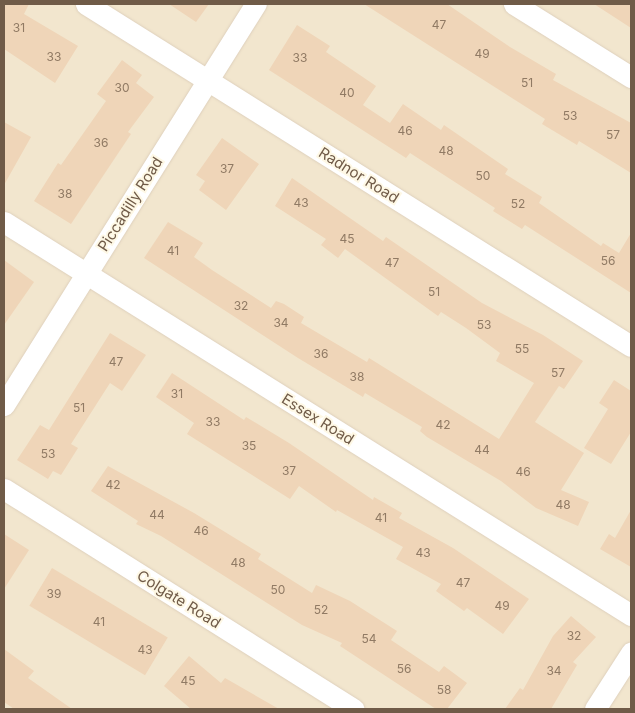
<!DOCTYPE html>
<style>
body{margin:0}
#map{position:relative;width:635px;height:713px;overflow:hidden;background:#fbf4df;font-family:Inter,sans-serif}
div>[style]{position:absolute}
[style*='--x']{left:calc(var(--x)*1px);top:calc(var(--y)*1px);width:calc(var(--w)*1px);rotate:calc(var(--a)*1deg)}
.residential>*{inset:0;background:#f2e6ce;transform-origin:0 0}
.building>*{inset:0;background:#efd5b8;transform-origin:0 0}
.roads{filter:drop-shadow(0 0 1px #ded0bc) drop-shadow(0 0 1px #ded0bc)}
.minor>*{height:21px;margin:-10.5px;padding:0 10.5px;transform-origin:10.5px;border-radius:10.5px;background:#fff}
span{translate:-50% -50%;white-space:nowrap;text-align:center;line-height:1.15;-webkit-text-stroke:4px #fef8e5;paint-order:stroke}
.number-label{font-size:12px;color:#907a64}
.number-label span{-webkit-text-stroke-width:0}
.street-label{font-size:15px;color:#705b48}
.frame{position:absolute;inset:0;border:5px solid #705b48;pointer-events:none}
</style>
<div id="map">
<div class="residential">
<div style="left:4px;top:4px;width:627px;height:705px"></div>
</div>
<div class="building">
<div style="clip-path:polygon(4px 4px,29px 4px,24px 14px,78px 46px,55px 83px,4px 49px)"></div>
<div style="clip-path:polygon(169px 4px,209px 4px,196px 22px)"></div>
<div style="clip-path:polygon(364px 4px,447px 4px,510px 47px,556px 74px,553px 80px,631px 123px,631px 173px,579px 141px,577px 145px,542px 124px,545px 119px)"></div>
<div style="clip-path:polygon(594px 4px,631px 4px,631px 28px,611px 15px)"></div>
<div style="clip-path:polygon(297px 25px,330px 46px,326px 52px,376px 86px,363px 105px,390px 123px,403px 104px,441px 130px,444px 125px,508px 169px,505px 174px,542px 197px,539px 203px,601px 246px,603px 243px,619px 253px,631px 233px,631px 293px,525px 225px,522px 229px,493px 211px,495px 208px,410px 153px,406px 158px,269px 70px)"></div>
<div style="clip-path:polygon(122px 60px,142px 75px,136px 83px,154px 97px,128px 132px,131px 134px,71px 224px,34px 201px,58px 163px,61px 165px,106px 101px,97px 94px)"></div>
<div style="clip-path:polygon(4px 122px,31px 137px,4px 185px)"></div>
<div style="clip-path:polygon(222px 138px,259px 164px,226px 210px,199px 190px,205px 181px,196px 175px)"></div>
<div style="clip-path:polygon(292px 178px,383px 241px,386px 237px,482px 303px,543px 335px,583px 361px,564px 389px,559px 386px,535px 422px,584px 453px,561px 490px,589px 502px,578px 526px,536px 508px,501px 481px,427px 437px,420px 431px,422px 427px,365px 393px,363px 397px,298px 358px,144px 258px,168px 222px,203px 243px,194px 257px,212px 270px,271px 308px,276px 301px,284px 304px,304px 317px,301px 323px,367px 362px,369px 358px,499px 439px,534px 383px,496px 361px,500px 353px,466px 328px,441px 312px,438px 316px,345px 249px,338px 258px,321px 245px,326px 239px,275px 206px)"></div>
<div style="clip-path:polygon(4px 260px,34px 282px,4px 325px)"></div>
<div style="clip-path:polygon(110px 333px,146px 355px,122px 391px,110px 383px,71px 444px,78px 448px,61px 475px,53px 471px,48px 479px,17px 460px,40px 425px,49px 430px)"></div>
<div style="clip-path:polygon(172px 373px,244px 420px,246px 417px,289px 443px,373px 500px,374px 497px,402px 513px,399px 518px,453px 548px,529px 599px,503px 634px,467px 608px,464px 611px,436px 591px,441px 584px,396px 559px,403px 547px,337px 510px,336px 512px,299px 486px,290px 499px,187px 434px,194px 423px,156px 397px)"></div>
<div style="clip-path:polygon(614px 380px,631px 391px,631px 432px,611px 464px,584px 448px,608px 409px,599px 403px)"></div>
<div style="clip-path:polygon(108px 466px,194px 513px,261px 554px,258px 559px,312px 593px,316px 585px,350px 601px,397px 631px,391px 640px,439px 672px,444px 666px,467px 683px,447px 709px,436px 709px,340px 646px,342px 643px,302px 625px,161px 536px,136px 524px,138px 521px,91px 491px)"></div>
<div style="clip-path:polygon(631px 510px,631px 567px,600px 549px,609px 534px,615px 538px)"></div>
<div style="clip-path:polygon(4px 534px,29px 550px,4px 589px)"></div>
<div style="left:52px;top:568px;width:135px;height:44px;rotate:31deg"></div>
<div style="clip-path:polygon(571px 616px,596px 637px,573px 662px,577px 665px,551px 709px,505px 709px,520px 688px,523px 690px,553px 636px)"></div>
<div style="clip-path:polygon(4px 649px,34px 671px,28px 678px,72px 709px,14px 709px,4px 702px)"></div>
<div style="clip-path:polygon(189px 656px,221px 683px,225px 678px,279px 709px,191px 709px,164px 686px)"></div>
</div>
<div class="roads">
<div class="minor">
<div style="--x:86;--y:4;--w:643;--a:32.11"></div>
<div style="--x:514;--y:4;--w:138;--a:32"></div>
<div style="--x:4;--y:222;--w:740;--a:32.08"></div>
<div style="--x:4;--y:405;--w:474;--a:-57.9"></div>
<div style="--x:4;--y:489;--w:413;--a:32.2"></div>
<div style="--x:595;--y:709;--w:67;--a:-57.3"></div>
</div>
</div>
<div class="number-label">
<span style="left:439px;top:25px">47</span>
<span style="left:19px;top:28px">31</span>
<span style="left:482px;top:54px">49</span>
<span style="left:54px;top:57px">33</span>
<span style="left:300px;top:58px">33</span>
<span style="left:527px;top:83px">51</span>
<span style="left:122px;top:88px">30</span>
<span style="left:347px;top:93px">40</span>
<span style="left:570px;top:116px">53</span>
<span style="left:405px;top:131px">46</span>
<span style="left:613px;top:135px">57</span>
<span style="left:101px;top:143px">36</span>
<span style="left:446px;top:151px">48</span>
<span style="left:227px;top:169px">37</span>
<span style="left:483px;top:176px">50</span>
<span style="left:65px;top:194px">38</span>
<span style="left:301px;top:203px">43</span>
<span style="left:518px;top:204px">52</span>
<span style="left:347px;top:239px">45</span>
<span style="left:173px;top:251px">41</span>
<span style="left:608px;top:261px">56</span>
<span style="left:392px;top:263px">47</span>
<span style="left:434px;top:292px">51</span>
<span style="left:241px;top:306px">32</span>
<span style="left:281px;top:323px">34</span>
<span style="left:484px;top:325px">53</span>
<span style="left:522px;top:349px">55</span>
<span style="left:321px;top:354px">36</span>
<span style="left:116px;top:362px">47</span>
<span style="left:558px;top:373px">57</span>
<span style="left:357px;top:377px">38</span>
<span style="left:177px;top:394px">31</span>
<span style="left:79px;top:408px">51</span>
<span style="left:213px;top:422px">33</span>
<span style="left:443px;top:425px">42</span>
<span style="left:249px;top:446px">35</span>
<span style="left:482px;top:450px">44</span>
<span style="left:48px;top:454px">53</span>
<span style="left:289px;top:471px">37</span>
<span style="left:523px;top:472px">46</span>
<span style="left:113px;top:485px">42</span>
<span style="left:563px;top:505px">48</span>
<span style="left:157px;top:515px">44</span>
<span style="left:381px;top:518px">41</span>
<span style="left:201px;top:531px">46</span>
<span style="left:423px;top:553px">43</span>
<span style="left:238px;top:563px">48</span>
<span style="left:463px;top:583px">47</span>
<span style="left:278px;top:590px">50</span>
<span style="left:54px;top:594px">39</span>
<span style="left:502px;top:606px">49</span>
<span style="left:321px;top:610px">52</span>
<span style="left:99px;top:622px">41</span>
<span style="left:574px;top:636px">32</span>
<span style="left:369px;top:639px">54</span>
<span style="left:145px;top:650px">43</span>
<span style="left:404px;top:669px">56</span>
<span style="left:554px;top:671px">34</span>
<span style="left:188px;top:681px">45</span>
<span style="left:444px;top:690px">58</span>
</div>
<div class="street-label">
<span style="left:359px;top:175px;rotate:32deg">Radnor Road</span>
<span style="left:130px;top:204px;rotate:-58deg">Piccadilly Road</span>
<span style="left:318px;top:419px;rotate:32deg">Essex Road</span>
<span style="left:179px;top:599px;rotate:32deg">Colgate Road</span>
</div>
<div class="frame"></div>
</div>
